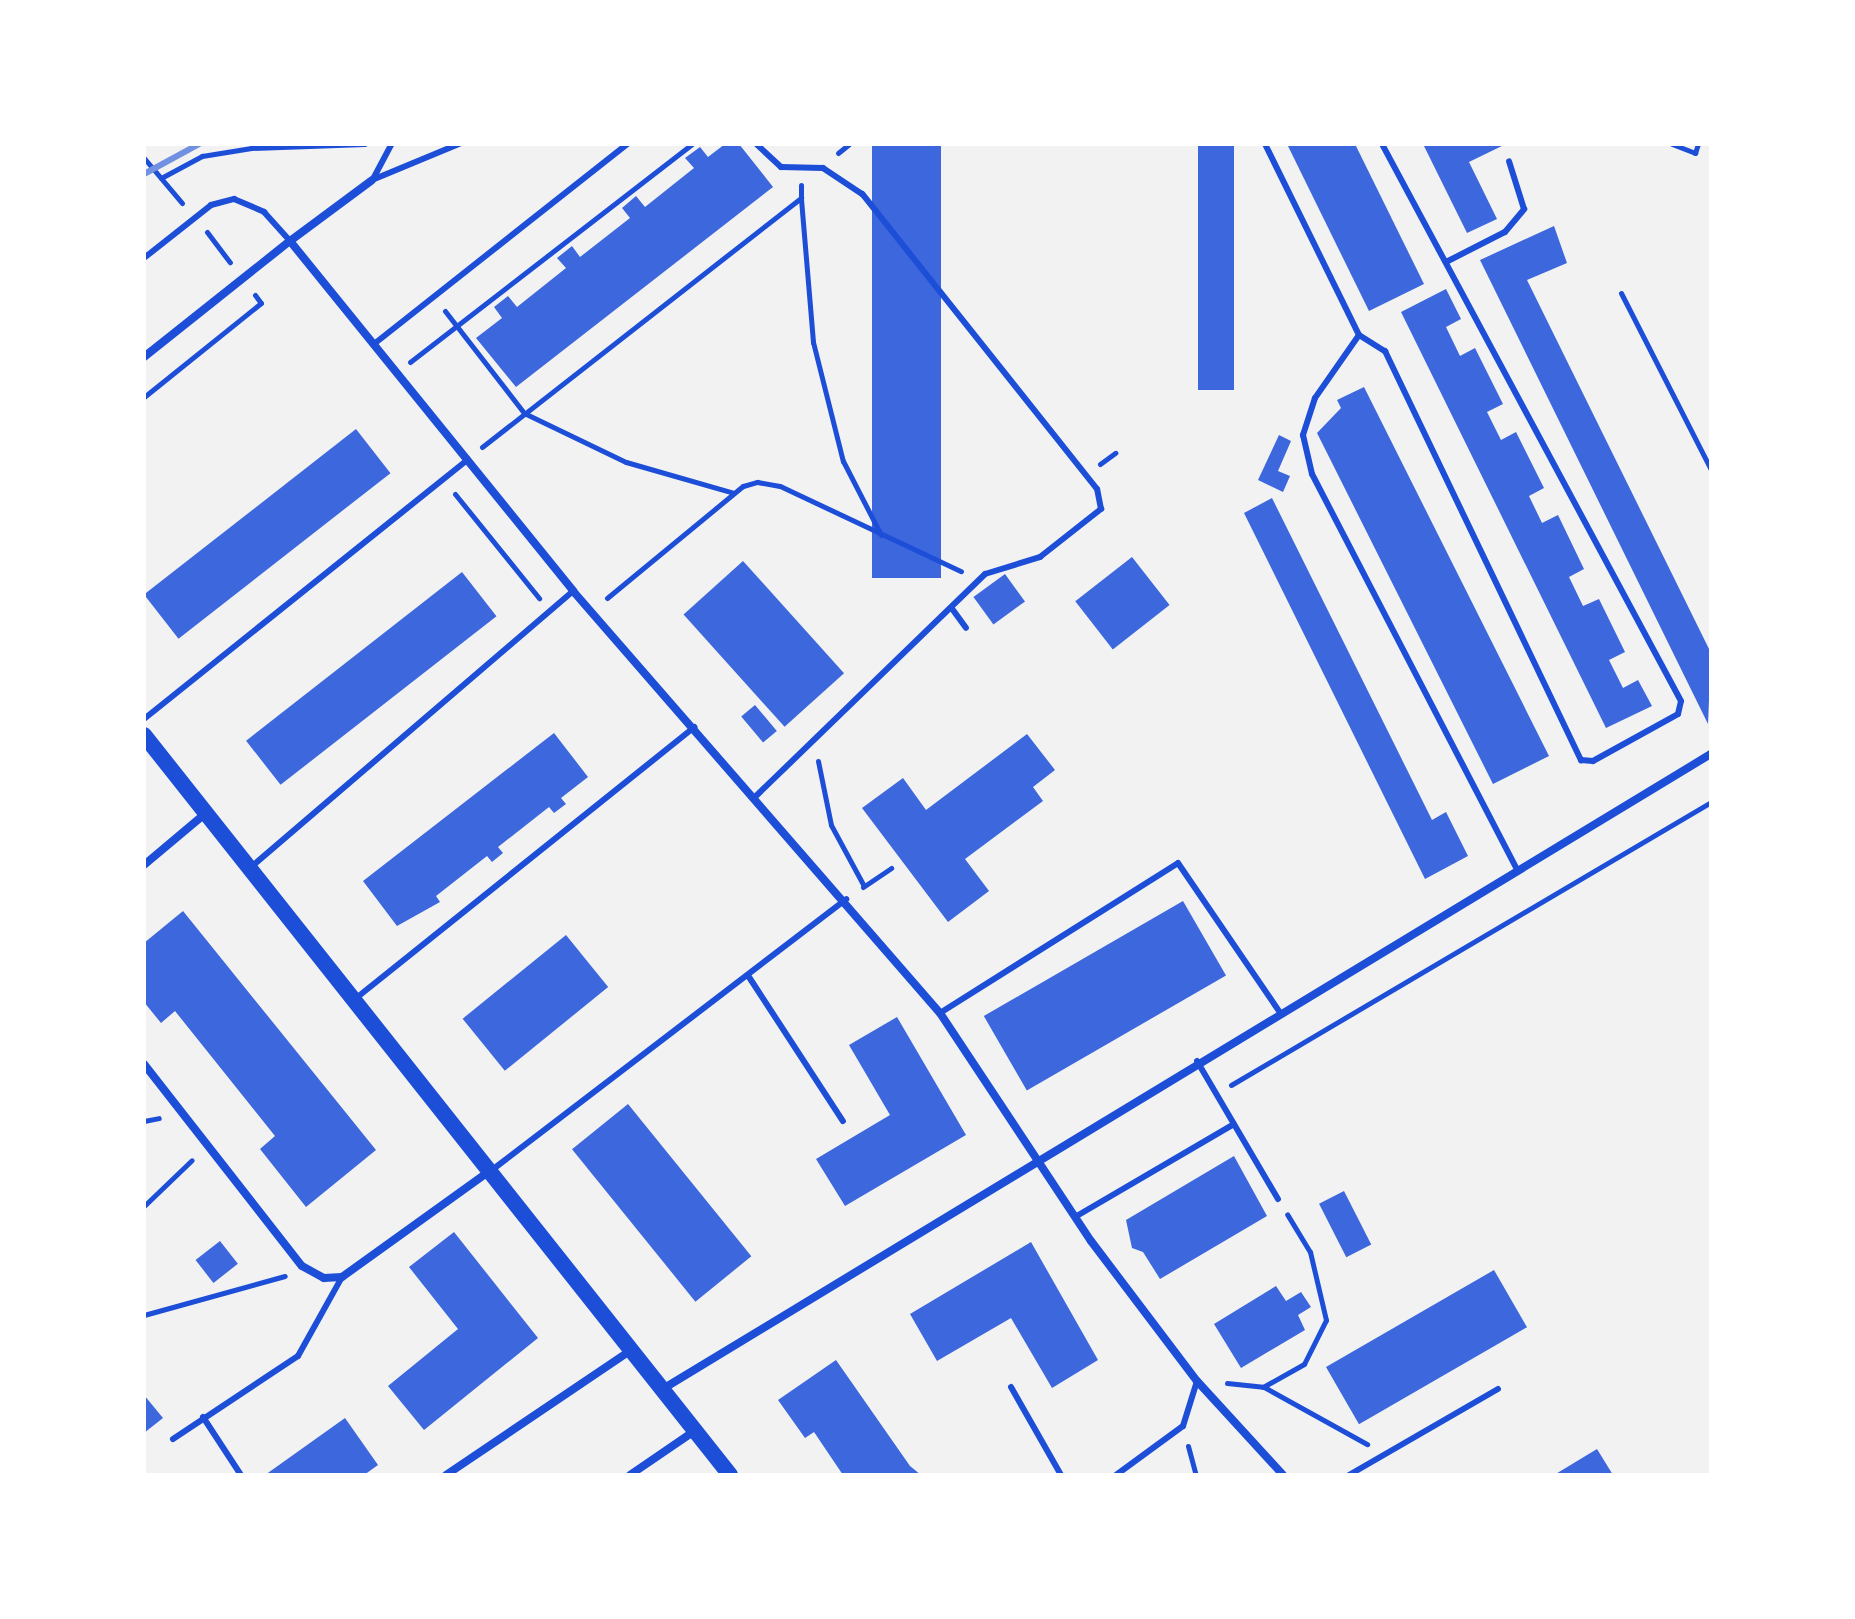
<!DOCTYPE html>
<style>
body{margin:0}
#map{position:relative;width:1855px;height:1619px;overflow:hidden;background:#f2f2f2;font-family:Roboto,sans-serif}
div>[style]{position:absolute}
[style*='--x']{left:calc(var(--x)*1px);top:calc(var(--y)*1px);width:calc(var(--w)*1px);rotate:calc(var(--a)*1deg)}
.building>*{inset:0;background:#3d67dc;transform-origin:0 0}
.path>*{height:5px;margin:-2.5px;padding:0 2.5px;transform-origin:2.5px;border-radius:2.5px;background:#1d4ed8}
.service>*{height:6px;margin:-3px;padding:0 3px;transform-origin:3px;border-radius:3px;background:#1d4ed8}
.minor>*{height:8px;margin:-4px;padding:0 4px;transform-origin:4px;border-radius:4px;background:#1d4ed8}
.secondary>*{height:16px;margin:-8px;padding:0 8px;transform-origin:8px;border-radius:8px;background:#1d4ed8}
.rail>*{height:6px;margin:-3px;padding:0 3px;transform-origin:3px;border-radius:3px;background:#7290e2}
span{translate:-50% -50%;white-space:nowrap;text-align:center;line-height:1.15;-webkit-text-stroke:6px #fff;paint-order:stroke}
.frame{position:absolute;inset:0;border:146px solid #fff;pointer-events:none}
</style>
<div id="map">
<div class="building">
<div style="clip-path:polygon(725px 144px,739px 144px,773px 187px,516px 387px,476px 338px,502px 318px,494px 307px,508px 296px,517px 307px,566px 268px,557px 258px,572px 246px,580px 257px,630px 218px,622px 208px,636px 196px,645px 207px,694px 168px,685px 158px,700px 147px,708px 157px)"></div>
<div style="left:872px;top:144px;width:69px;height:434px"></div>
<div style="left:1198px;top:144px;width:36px;height:246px"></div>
<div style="clip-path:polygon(1287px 144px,1355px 144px,1424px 284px,1369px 311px)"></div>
<div style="clip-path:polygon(1423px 144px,1506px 144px,1469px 162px,1497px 219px,1467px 233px)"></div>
<div style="clip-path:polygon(1554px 226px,1567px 263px,1527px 280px,1711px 653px,1708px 724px,1480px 260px)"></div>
<div style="clip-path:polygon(1446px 289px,1461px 319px,1446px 327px,1460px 356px,1475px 348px,1503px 404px,1487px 412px,1501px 440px,1516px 432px,1544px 488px,1529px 496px,1542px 523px,1558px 515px,1584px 569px,1569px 577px,1583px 606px,1599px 599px,1625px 652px,1609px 660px,1623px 688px,1638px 680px,1652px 706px,1606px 728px,1401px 312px)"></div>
<div style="clip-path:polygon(1364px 387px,1549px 756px,1493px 784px,1317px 433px,1341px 408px,1337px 400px)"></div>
<div style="left:356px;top:429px;width:56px;height:269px;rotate:52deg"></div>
<div style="clip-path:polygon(1279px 435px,1291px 441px,1278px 471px,1290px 476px,1283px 492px,1258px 480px)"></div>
<div style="clip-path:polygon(1272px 498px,1432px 820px,1446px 812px,1468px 856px,1425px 879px,1244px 513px)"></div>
<div style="left:1132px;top:557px;width:61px;height:72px;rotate:52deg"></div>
<div style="left:743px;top:561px;width:151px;height:80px;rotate:48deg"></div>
<div style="left:462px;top:572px;width:56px;height:274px;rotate:52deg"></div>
<div style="left:1005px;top:574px;width:34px;height:39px;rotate:54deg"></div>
<div style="left:755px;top:705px;width:34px;height:18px;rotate:50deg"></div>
<div style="clip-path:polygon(554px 733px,588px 777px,561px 798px,566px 804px,554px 813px,549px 807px,498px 847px,503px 853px,492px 862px,487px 856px,436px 896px,440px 902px,397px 926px,363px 881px)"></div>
<div style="clip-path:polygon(1027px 734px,1055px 770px,1033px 787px,1043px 801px,965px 859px,989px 891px,948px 922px,862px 808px,903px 778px,926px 810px)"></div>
<div style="left:1183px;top:901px;width:86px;height:230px;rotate:60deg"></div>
<div style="clip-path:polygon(183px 911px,376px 1150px,306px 1207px,260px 1149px,275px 1136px,175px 1011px,161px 1023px,144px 1002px,144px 943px)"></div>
<div style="left:566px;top:935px;width:67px;height:133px;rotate:51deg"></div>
<div style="clip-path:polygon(897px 1017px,966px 1135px,845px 1206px,816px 1159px,890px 1115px,849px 1045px)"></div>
<div style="left:628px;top:1104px;width:196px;height:72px;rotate:51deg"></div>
<div style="clip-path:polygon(1234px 1156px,1267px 1216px,1160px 1279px,1143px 1252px,1132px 1248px,1126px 1220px)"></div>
<div style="left:1344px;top:1191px;width:60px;height:28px;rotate:63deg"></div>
<div style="clip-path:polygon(454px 1232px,538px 1338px,424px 1430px,388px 1386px,458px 1329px,409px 1267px)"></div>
<div style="left:220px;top:1241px;width:29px;height:31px;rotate:52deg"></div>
<div style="clip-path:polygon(1031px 1242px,1098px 1360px,1052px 1388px,1011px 1318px,937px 1361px,910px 1314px)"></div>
<div style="left:1494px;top:1270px;width:66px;height:194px;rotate:60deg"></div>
<div style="clip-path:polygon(1276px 1286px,1286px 1301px,1301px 1292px,1311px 1307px,1298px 1315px,1305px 1330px,1241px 1368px,1214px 1324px)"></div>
<div style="clip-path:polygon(836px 1360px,910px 1466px,921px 1475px,843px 1475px,814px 1432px,805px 1438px,778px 1400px)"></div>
<div style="clip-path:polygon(144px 1395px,163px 1418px,144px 1433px)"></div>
<div style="clip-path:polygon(345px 1418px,378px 1465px,364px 1475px,265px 1475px)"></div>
<div style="clip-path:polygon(1597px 1449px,1613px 1475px,1554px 1475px)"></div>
</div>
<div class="path">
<div style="--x:1672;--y:144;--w:25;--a:21"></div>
<div style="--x:1695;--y:153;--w:9;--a:-72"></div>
<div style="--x:838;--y:153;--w:14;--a:-39"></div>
<div style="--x:144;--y:158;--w:59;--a:49.8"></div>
<div style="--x:161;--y:178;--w:47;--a:-28.2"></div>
<div style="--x:202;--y:156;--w:50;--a:-9.3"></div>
<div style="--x:251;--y:148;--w:114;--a:-2"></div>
<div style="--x:801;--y:199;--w:144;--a:85.2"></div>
<div style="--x:813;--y:342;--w:123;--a:75.9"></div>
<div style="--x:843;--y:461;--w:83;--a:62.8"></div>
<div style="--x:207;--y:232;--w:38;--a:53"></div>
<div style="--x:1621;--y:293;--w:199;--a:63"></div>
<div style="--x:445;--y:311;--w:129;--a:52.2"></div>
<div style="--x:524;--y:413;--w:113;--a:25.7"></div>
<div style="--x:626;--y:462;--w:112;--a:16"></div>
<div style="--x:410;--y:362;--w:356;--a:-37.7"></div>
<div style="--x:144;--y:397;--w:150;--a:-38.8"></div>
<div style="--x:261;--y:303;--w:10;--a:-127"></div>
<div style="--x:482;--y:447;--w:405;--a:-38"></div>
<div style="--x:801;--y:198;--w:13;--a:-90"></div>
<div style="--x:1100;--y:464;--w:19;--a:-36"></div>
<div style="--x:455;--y:494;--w:134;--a:51.1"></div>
<div style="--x:607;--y:598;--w:176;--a:-39.5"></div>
<div style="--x:743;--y:486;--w:15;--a:-16"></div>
<div style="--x:757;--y:482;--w:23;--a:10"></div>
<div style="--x:780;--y:486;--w:200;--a:25.2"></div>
<div style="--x:818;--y:761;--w:65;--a:78.5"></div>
<div style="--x:831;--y:825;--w:69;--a:61.6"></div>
<div style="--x:863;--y:887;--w:34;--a:-34"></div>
<div style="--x:1231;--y:1085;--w:557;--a:-30.52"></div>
<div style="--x:144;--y:1121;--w:15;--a:-11"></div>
<div style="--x:144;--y:1206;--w:66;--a:-43.8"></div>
<div style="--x:144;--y:1315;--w:146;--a:-15.5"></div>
<div style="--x:1227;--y:1383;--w:36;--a:6"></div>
<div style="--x:1263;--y:1387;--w:47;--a:-29.3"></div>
<div style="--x:1304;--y:1364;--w:49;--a:-63.4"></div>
<div style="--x:1326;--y:1320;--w:70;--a:-103.2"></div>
<div style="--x:1310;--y:1252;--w:44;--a:-121.2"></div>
<div style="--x:1264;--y:1387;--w:118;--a:29"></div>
<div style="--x:1188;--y:1446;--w:30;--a:75"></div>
</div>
<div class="service">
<div style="--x:1265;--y:144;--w:213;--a:63.8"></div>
<div style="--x:1359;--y:335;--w:77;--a:124.9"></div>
<div style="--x:1315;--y:398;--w:39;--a:108"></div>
<div style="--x:1303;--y:435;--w:40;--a:77"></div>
<div style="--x:1312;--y:474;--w:446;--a:62.6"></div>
<div style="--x:373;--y:179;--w:40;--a:-62"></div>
<div style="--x:372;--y:180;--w:94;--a:-22.5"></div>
<div style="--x:144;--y:258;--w:85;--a:-38.3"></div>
<div style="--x:211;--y:205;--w:24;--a:-15"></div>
<div style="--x:234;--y:199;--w:33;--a:23"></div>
<div style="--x:264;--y:212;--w:39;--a:48"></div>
<div style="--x:1446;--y:262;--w:66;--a:-27"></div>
<div style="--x:1505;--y:232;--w:30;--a:-50"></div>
<div style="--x:1524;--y:209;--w:50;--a:-107.4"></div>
<div style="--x:1359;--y:335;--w:31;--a:32"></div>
<div style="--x:1385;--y:351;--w:454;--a:64.4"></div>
<div style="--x:1581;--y:760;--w:12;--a:5"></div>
<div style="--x:1593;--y:761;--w:97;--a:-28.9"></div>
<div style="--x:1678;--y:714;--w:13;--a:-77"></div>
<div style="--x:1681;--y:701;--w:632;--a:-118.23"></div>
<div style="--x:374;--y:344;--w:323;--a:-38.3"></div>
<div style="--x:953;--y:610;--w:22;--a:54"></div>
<div style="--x:144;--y:719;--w:415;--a:-38.7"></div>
<div style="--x:756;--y:796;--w:319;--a:-44.1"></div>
<div style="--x:985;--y:574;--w:58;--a:-17.2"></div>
<div style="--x:1040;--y:557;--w:78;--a:-38.2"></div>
<div style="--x:1101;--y:509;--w:20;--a:-101"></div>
<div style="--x:1097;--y:489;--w:377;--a:-128.5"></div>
<div style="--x:862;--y:194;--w:47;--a:-146.3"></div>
<div style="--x:823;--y:168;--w:42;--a:-178.6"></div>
<div style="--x:781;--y:167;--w:34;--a:-137"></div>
<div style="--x:250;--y:868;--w:426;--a:-40.6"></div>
<div style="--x:749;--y:977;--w:172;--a:56.9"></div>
<div style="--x:355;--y:999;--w:435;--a:-38.7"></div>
<div style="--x:940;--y:1013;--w:281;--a:-32.2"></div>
<div style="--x:1178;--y:863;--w:179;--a:55.7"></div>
<div style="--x:1197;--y:1061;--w:160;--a:59.6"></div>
<div style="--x:492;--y:1170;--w:446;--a:-37.4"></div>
<div style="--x:1075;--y:1217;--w:184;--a:-30.3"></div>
<div style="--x:1011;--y:1387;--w:101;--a:60.4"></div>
<div style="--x:203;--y:1417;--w:69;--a:56.8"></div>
<div style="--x:173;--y:1439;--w:150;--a:-33.6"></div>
<div style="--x:298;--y:1356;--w:90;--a:-60.9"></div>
<div style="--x:1116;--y:1475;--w:83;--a:-36.2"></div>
<div style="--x:1183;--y:1426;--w:47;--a:-72.7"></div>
<div style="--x:1349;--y:1475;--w:172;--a:-30"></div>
</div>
<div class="minor">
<div style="--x:290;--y:241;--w:102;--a:-36.6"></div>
<div style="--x:144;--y:357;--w:186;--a:-38.5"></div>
<div style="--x:290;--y:241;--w:450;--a:51"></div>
<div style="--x:573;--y:591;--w:559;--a:48.99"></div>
<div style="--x:940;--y:1013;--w:273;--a:56.5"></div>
<div style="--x:1091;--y:1241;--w:176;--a:52.9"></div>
<div style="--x:1197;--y:1381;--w:127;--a:47.5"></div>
<div style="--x:144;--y:865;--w:81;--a:-40"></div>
<div style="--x:144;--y:1064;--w:256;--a:52"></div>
<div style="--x:302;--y:1266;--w:25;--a:29"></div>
<div style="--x:324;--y:1278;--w:18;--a:-3"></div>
<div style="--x:342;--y:1277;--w:183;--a:-35.7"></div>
<div style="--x:666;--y:1387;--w:1222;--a:-31.21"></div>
<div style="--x:446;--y:1475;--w:223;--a:-34"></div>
<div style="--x:630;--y:1475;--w:80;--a:-34.3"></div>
</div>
<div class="secondary">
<div style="--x:144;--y:735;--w:944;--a:51.62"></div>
</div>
<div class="rail">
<div style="--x:144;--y:174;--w:63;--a:-28.6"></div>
</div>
<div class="frame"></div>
</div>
